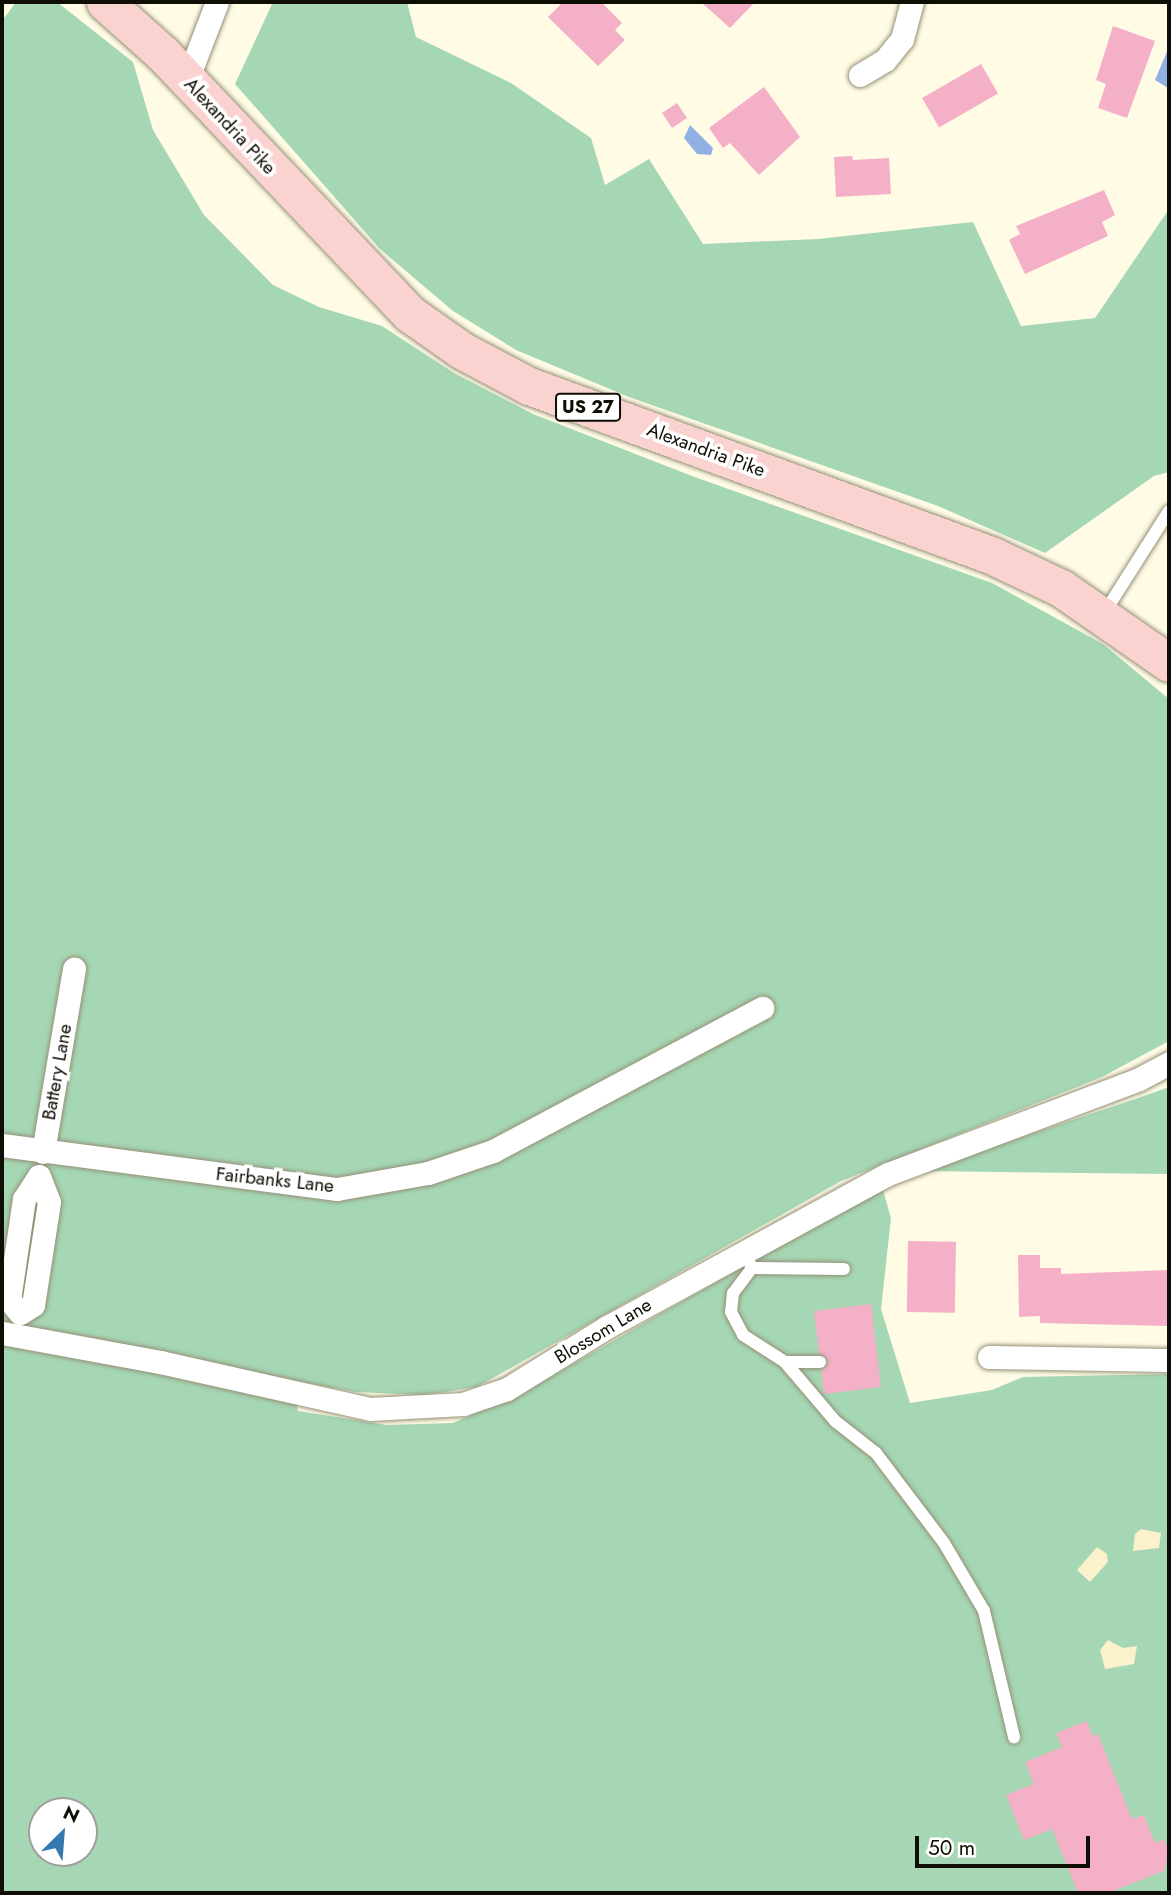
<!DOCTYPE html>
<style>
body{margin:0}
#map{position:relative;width:1171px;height:1895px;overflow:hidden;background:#fffbe5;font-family:Jost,sans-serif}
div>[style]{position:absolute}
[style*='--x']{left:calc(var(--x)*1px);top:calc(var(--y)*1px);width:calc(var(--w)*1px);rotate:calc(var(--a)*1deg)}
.green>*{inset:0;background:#a5d7b4}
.sand>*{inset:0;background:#fbf1cb}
.water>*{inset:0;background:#92b0e3}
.building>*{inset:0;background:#f3b0c6;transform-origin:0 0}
.roads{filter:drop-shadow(0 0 2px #959077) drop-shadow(0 0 2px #959077)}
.lane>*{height:12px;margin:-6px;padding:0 6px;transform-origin:6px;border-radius:6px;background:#fff}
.street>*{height:23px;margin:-11.5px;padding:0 11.5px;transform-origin:11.5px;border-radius:11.5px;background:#fff}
.primary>*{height:37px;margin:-18.5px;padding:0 18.5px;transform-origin:18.5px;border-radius:18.5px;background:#fad3d1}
span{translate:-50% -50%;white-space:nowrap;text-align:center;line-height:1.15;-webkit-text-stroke:7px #fff;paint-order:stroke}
.shield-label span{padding:2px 5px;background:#fff;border:2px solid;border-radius:5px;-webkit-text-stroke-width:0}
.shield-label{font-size:18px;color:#0f0e05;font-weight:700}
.street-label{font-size:19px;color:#0f0e05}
.frame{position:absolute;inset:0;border:4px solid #0f0e05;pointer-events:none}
.north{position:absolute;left:28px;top:1797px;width:70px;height:70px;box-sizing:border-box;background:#fff;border:2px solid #9f9f9b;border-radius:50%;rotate:25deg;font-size:19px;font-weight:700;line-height:28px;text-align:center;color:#0f0e05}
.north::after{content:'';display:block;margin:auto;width:24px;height:32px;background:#3279ae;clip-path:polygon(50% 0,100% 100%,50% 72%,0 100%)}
.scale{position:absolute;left:915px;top:1836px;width:175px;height:32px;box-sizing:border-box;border:4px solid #0f0e05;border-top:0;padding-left:9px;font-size:21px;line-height:24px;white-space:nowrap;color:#0f0e05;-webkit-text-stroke:5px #fff;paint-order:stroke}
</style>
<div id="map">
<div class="green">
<div style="clip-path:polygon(evenodd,16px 2px,57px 2px,133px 62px,153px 130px,204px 215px,273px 285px,319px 307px,382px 326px,454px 373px,533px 414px,692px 476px,992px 583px,1103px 644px,1169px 699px,1169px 1041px,1102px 1077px,841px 1181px,477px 1387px,424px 1395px,356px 1392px,290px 1380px,298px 1411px,387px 1425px,453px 1423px,524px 1392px,882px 1187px,891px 1218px,881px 1309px,910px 1403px,992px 1390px,1023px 1377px,1169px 1374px,1169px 1893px,2px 1893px,2px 21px,16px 2px,42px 1811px,84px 1811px,84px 1853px,42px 1853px,42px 1811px)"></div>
<div style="clip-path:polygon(273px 2px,407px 2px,416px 37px,511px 83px,591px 138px,605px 185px,649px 159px,703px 244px,818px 239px,973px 222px,1021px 326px,1095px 318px,1169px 209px,1169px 472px,1154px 476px,1045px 553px,938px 506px,629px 397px,516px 350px,453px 311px,380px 249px,235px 84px)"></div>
<div style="clip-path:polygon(1169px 1087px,1169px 1174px,921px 1171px,1144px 1096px)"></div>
</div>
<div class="sand">
<div style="clip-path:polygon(1141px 1529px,1161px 1533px,1159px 1548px,1133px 1551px,1135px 1534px)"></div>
<div style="clip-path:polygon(1097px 1547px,1107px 1554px,1108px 1562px,1090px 1582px,1077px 1570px)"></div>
<div style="clip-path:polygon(1108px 1640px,1123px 1648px,1137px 1646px,1134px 1664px,1105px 1669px,1100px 1650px)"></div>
</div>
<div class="water">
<div style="clip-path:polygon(1169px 47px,1169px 88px,1168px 88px,1155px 80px)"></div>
<div style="clip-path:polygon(690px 125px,713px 148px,711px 155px,697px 154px,684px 138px)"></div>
</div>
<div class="building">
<div style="clip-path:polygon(563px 2px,601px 2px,622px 23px,615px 30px,625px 40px,598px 66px,548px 17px)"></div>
<div style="clip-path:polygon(701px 2px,755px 2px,730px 28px)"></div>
<div style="clip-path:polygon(1113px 26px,1155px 41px,1127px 118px,1098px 108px,1106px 84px,1096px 80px)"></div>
<div style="left:981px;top:64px;width:34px;height:68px;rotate:60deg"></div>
<div style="clip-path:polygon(764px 87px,800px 137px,759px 175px,730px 143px,723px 148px,709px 128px)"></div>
<div style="left:677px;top:103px;width:18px;height:18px;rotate:56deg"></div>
<div style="clip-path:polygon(852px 156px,853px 160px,889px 158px,891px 194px,836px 197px,834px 157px)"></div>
<div style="clip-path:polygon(1104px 190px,1115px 215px,1102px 222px,1108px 236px,1025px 274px,1009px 240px,1020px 234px,1016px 226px)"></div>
<div style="left:908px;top:1241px;width:48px;height:71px;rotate:1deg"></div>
<div style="clip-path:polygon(1018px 1255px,1040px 1255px,1040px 1268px,1061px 1268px,1061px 1274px,1169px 1270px,1169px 1326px,1040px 1323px,1040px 1316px,1019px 1317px)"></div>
<div style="clip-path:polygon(871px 1304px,881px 1387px,824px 1394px,821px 1371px,829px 1361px,819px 1353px,814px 1311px)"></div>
<div style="clip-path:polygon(1087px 1721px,1092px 1736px,1098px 1734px,1132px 1819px,1144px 1815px,1155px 1843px,1164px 1839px,1169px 1853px,1164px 1871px,1108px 1893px,1078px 1893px,1052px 1829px,1024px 1840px,1006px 1795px,1034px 1784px,1025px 1762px,1062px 1747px,1056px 1733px)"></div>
</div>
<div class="roads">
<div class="lane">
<div style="--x:1103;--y:615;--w:123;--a:-57.6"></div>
<div style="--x:744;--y:1252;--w:18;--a:63"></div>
<div style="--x:752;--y:1268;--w:31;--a:127"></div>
<div style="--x:733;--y:1293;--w:19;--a:96"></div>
<div style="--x:731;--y:1312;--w:26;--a:62"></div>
<div style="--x:743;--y:1335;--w:50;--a:32.7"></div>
<div style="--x:785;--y:1362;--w:35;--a:0"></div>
<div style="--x:752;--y:1268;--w:92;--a:0.6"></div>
<div style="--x:785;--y:1362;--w:77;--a:49.7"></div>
<div style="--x:835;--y:1421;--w:52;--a:38"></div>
<div style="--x:876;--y:1453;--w:113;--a:52.9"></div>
<div style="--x:944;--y:1543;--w:79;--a:59.5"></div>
<div style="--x:984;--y:1611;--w:130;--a:76.6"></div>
</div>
<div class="street">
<div style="--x:860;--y:75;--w:29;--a:-31"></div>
<div style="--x:885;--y:60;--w:27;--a:-51"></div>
<div style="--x:902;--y:39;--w:38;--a:-75"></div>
<div style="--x:187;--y:80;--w:84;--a:-69"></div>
<div style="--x:2;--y:1145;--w:338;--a:7.5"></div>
<div style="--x:337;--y:1189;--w:92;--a:-10"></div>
<div style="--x:428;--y:1173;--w:69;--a:-18.7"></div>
<div style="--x:493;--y:1151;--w:305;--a:-28"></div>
<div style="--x:43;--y:1152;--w:186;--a:-80.4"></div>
<div style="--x:39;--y:1176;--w:28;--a:69"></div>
<div style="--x:49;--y:1202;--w:104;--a:98.8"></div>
<div style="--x:33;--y:1305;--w:15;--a:148"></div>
<div style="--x:20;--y:1313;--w:17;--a:-130"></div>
<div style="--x:9;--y:1300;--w:102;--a:-81.6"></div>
<div style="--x:24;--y:1199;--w:27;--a:-57"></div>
<div style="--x:2;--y:1333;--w:161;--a:10.4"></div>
<div style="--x:160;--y:1362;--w:215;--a:12.6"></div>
<div style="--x:370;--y:1409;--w:93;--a:-3.1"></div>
<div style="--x:463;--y:1404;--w:46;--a:-18.8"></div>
<div style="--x:507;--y:1389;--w:118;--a:-31.8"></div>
<div style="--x:607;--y:1327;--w:320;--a:-28.6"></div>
<div style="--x:888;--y:1174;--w:268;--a:-20.7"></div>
<div style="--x:1139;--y:1079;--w:34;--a:-28"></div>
<div style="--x:989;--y:1357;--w:180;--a:1"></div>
</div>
<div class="primary">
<div style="--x:105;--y:2;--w:78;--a:41.9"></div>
<div style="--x:163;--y:54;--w:359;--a:46.5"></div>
<div style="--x:410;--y:314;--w:62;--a:35.2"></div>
<div style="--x:461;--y:350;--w:77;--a:27.9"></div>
<div style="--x:529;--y:386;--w:494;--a:20.1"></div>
<div style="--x:993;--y:556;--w:75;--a:25.2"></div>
<div style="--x:1061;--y:588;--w:131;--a:34.8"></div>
</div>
</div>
<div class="shield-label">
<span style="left:588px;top:407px">US 27</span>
</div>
<div class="street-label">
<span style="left:230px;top:126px;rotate:47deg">Alexandria Pike</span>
<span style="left:706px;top:450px;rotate:20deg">Alexandria Pike</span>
<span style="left:57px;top:1072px;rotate:-80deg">Battery Lane</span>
<span style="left:275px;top:1180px;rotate:6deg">Fairbanks Lane</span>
<span style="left:603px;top:1331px;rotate:-31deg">Blossom Lane</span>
</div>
<div class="frame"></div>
<div class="north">N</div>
<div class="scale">50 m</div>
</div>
